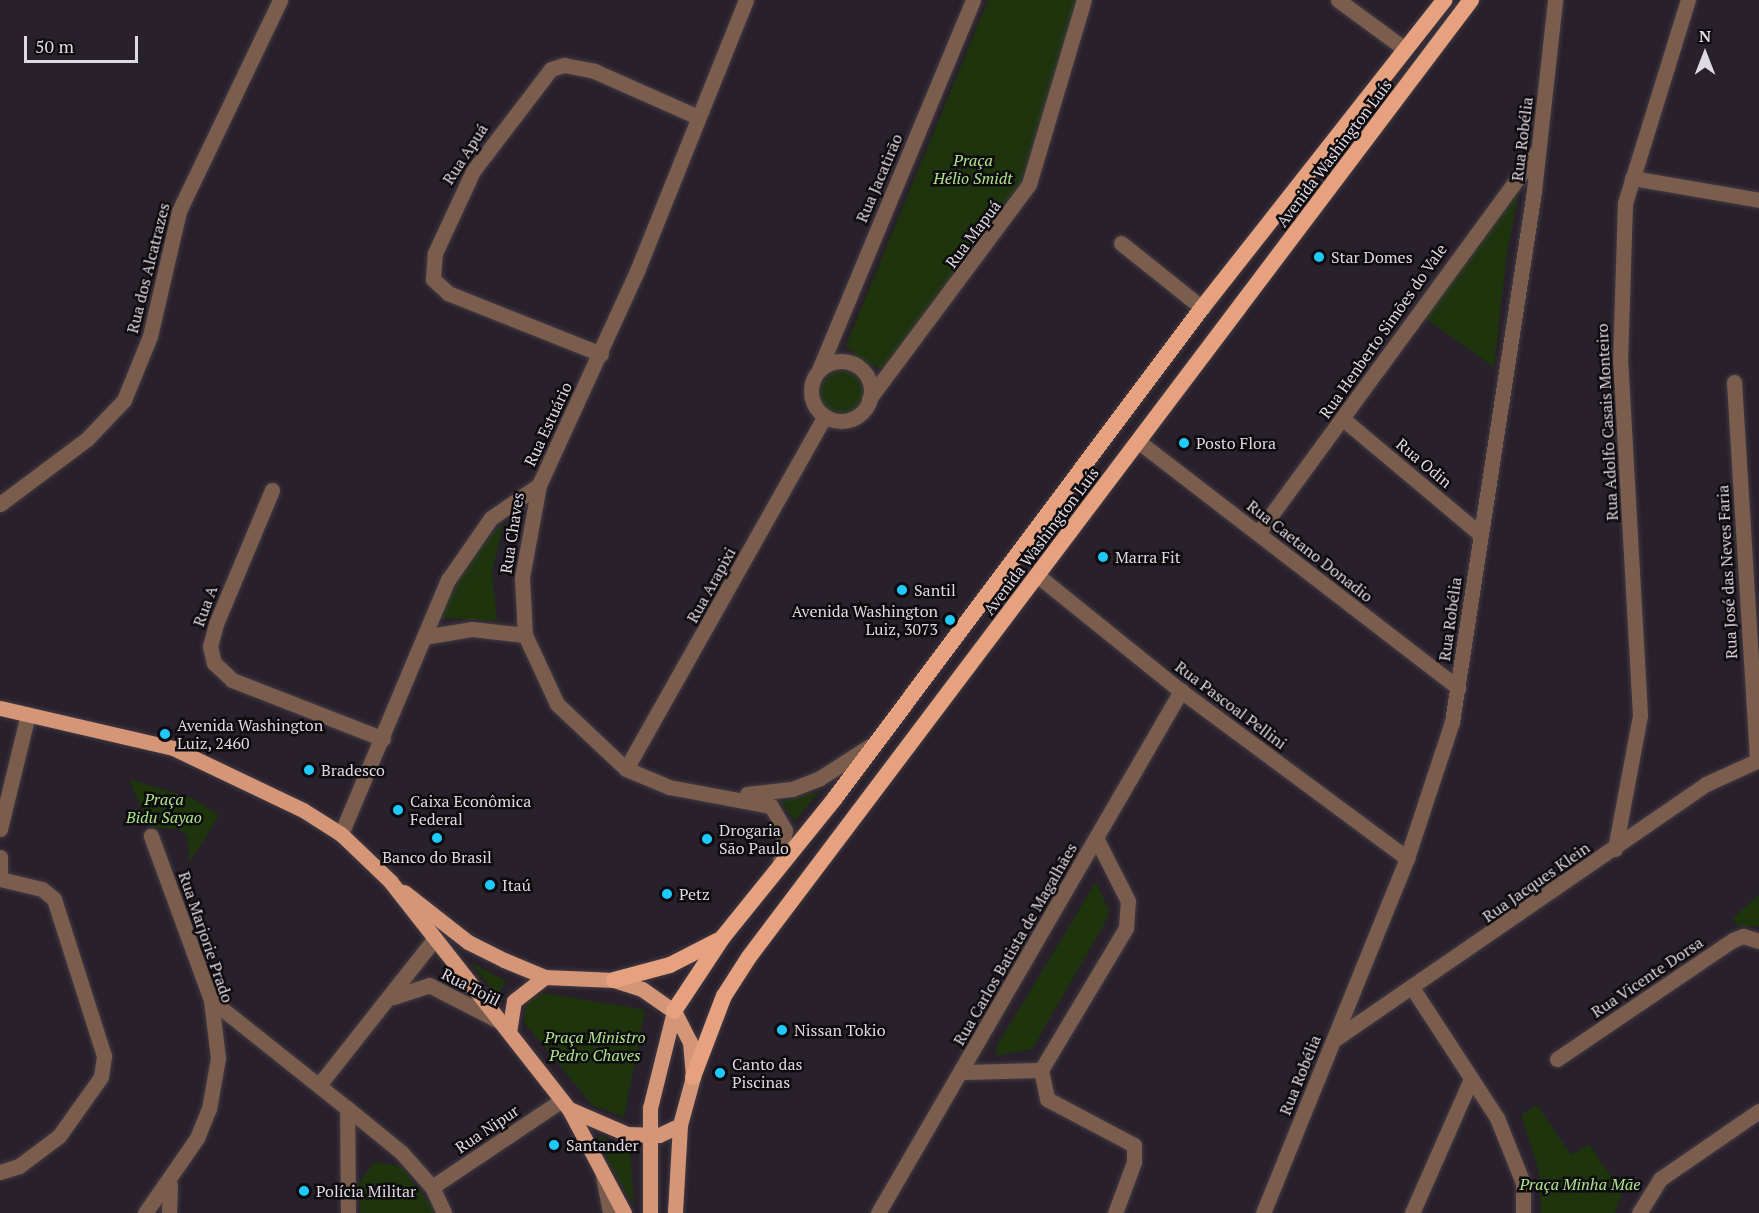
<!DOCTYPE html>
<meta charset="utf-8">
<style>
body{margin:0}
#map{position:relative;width:1759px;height:1213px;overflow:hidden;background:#28202a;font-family:"PT Serif",serif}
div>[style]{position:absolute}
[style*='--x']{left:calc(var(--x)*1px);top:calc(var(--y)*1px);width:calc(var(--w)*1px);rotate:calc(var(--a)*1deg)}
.green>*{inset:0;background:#1d340d}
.round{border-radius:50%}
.roads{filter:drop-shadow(0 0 2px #423a44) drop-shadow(0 0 2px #423a44)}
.minor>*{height:15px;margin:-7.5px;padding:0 7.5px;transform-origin:7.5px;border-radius:7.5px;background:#7b5d4e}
.minor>.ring{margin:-7.5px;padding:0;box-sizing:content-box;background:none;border:15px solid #7b5d4e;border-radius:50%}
.primary>*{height:15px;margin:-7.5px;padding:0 7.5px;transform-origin:7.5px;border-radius:7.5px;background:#d49677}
.trunk>*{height:16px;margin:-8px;padding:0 8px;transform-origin:8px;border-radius:8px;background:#e6a27f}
.dots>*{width:16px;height:16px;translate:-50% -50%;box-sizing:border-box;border:3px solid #0e0b0f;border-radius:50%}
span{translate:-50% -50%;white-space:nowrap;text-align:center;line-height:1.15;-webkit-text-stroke:5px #0e0b0f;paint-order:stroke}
.street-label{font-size:16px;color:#dfdae1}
.park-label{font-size:16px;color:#ace48b;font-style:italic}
.poi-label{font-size:16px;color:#dfdae1}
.left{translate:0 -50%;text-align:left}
.right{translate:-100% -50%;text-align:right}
.north{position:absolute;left:1675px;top:24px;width:60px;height:60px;-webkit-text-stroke:4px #0e0b0f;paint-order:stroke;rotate:0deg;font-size:16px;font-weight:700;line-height:24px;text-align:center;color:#dfdae1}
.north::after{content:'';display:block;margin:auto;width:21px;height:27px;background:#dfdae1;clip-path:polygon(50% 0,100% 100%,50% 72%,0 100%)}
.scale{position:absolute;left:24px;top:36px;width:114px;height:27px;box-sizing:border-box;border:3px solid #dfdae1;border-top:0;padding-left:8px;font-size:18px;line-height:21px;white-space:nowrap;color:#dfdae1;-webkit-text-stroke:4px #0e0b0f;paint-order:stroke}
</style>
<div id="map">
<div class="green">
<div style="clip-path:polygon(988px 0,1078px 0,1018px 193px,887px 371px,861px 361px,846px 345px)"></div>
<div style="clip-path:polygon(1520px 188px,1507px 252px,1494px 367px,1425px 318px)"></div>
<div class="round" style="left:820px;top:371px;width:44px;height:44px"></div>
<div style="clip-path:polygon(504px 521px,492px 571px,497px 621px,440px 618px,467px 563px)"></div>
<div style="clip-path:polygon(129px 779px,192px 798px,219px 815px,190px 862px,187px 835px,178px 829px,150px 828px)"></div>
<div style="clip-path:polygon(820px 791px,795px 821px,781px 802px)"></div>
<div style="clip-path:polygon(1096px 882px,1109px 911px,1106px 921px,1032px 1049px,996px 1056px,998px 1044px)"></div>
<div style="clip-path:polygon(1759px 895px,1759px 926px,1737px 926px,1733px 918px)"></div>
<div style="clip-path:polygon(470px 962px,506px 981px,497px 996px)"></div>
<div style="clip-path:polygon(543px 993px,645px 1010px,624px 1117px,592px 1105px,524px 1022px,526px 1002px)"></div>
<div style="clip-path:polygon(1537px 1105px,1571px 1155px,1589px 1144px,1622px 1193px,1615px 1213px,1541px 1213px,1539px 1171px,1521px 1115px)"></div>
<div style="clip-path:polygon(600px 1136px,630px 1149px,634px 1206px,596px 1141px)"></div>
<div style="clip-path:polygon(374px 1162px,401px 1166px,437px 1213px,360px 1213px,359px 1184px)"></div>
</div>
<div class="roads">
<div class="minor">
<div style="--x:1338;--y:0;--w:83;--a:36.2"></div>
<div style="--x:1632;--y:178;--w:129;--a:9.8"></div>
<div style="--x:1121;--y:243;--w:104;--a:38.7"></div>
<div style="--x:601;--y:354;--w:165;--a:-158.3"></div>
<div style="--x:448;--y:293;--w:21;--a:-137"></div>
<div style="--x:433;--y:279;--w:26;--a:-86"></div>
<div style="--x:435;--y:253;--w:90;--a:-65.1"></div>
<div style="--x:473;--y:171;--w:128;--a:-52.6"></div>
<div style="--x:551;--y:69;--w:14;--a:-17"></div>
<div style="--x:564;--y:65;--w:31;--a:11"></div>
<div style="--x:594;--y:71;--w:114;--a:23.9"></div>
<div class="ring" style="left:811px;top:361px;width:45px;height:45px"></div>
<div style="--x:819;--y:370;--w:401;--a:-67.4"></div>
<div style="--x:1734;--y:382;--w:379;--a:86.5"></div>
<div style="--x:869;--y:399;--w:268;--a:-53.3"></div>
<div style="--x:1029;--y:184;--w:192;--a:-73.4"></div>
<div style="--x:1343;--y:419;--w:180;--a:40"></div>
<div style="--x:1139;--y:442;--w:403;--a:37.6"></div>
<div style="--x:539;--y:485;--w:95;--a:100.4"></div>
<div style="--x:522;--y:578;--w:57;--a:87"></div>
<div style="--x:525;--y:635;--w:76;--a:65.1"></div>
<div style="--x:557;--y:704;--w:95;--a:43.3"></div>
<div style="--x:626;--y:769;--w:47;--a:22.7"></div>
<div style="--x:669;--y:787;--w:104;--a:10.6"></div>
<div style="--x:771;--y:806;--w:28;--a:60"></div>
<div style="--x:785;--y:830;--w:36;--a:99"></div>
<div style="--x:272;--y:490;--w:145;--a:112.7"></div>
<div style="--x:216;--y:624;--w:23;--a:105"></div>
<div style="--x:210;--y:646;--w:17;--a:77"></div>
<div style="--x:214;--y:663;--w:25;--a:43"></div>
<div style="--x:232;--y:680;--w:162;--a:21.3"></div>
<div style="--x:0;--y:504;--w:109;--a:-36.8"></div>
<div style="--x:87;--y:439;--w:54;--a:-46.5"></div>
<div style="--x:124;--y:400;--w:69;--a:-67.9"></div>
<div style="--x:150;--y:336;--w:128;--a:-76.9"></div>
<div style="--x:179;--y:211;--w:234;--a:-64.4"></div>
<div style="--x:1258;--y:533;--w:474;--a:-53.8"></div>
<div style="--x:1037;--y:575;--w:185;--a:38.9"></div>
<div style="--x:1181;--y:691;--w:281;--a:36.5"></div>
<div style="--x:424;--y:637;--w:49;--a:-9.5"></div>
<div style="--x:472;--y:629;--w:53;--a:6.5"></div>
<div style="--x:626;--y:769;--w:405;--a:-60.6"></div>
<div style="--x:747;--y:794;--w:45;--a:-6.3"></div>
<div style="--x:792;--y:789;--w:30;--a:-21"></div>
<div style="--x:820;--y:778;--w:59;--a:-32.6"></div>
<div style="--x:0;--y:829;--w:118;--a:-76.3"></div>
<div style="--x:341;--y:834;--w:276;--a:-67.2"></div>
<div style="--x:448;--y:580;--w:75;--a:-55.3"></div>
<div style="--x:491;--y:518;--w:58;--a:-34.5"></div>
<div style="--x:539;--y:485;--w:235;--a:-65.4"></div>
<div style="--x:637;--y:271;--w:292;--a:-68.1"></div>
<div style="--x:1615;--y:849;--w:136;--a:-79.4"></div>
<div style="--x:1640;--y:715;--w:354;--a:-93.2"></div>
<div style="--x:1620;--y:362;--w:159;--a:-88.2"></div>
<div style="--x:1625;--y:203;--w:213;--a:-72.8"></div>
<div style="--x:0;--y:857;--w:21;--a:90"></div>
<div style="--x:0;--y:879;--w:43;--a:13.4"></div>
<div style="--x:42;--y:889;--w:16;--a:40"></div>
<div style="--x:54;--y:899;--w:165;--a:72.3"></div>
<div style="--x:104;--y:1056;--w:21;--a:98"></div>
<div style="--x:101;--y:1077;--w:72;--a:125.4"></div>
<div style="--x:59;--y:1136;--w:50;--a:143.1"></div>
<div style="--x:19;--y:1166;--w:20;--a:162"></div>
<div style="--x:1413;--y:989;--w:154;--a:56.9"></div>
<div style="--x:1497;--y:1118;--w:70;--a:68.2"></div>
<div style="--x:1523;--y:1183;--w:30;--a:90"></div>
<div style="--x:393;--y:997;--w:38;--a:-18"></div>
<div style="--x:429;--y:985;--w:81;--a:27.2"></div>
<div style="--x:211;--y:1000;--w:174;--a:38.5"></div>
<div style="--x:1335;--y:1039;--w:450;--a:-34.5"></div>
<div style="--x:1706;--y:784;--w:58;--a:-24.4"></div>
<div style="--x:1557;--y:1059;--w:212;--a:-34.1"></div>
<div style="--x:1733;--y:940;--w:11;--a:-22"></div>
<div style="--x:1743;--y:936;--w:17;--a:17"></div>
<div style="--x:1041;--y:1070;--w:30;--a:78"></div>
<div style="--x:1047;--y:1099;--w:98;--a:27.9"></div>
<div style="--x:1134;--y:1145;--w:17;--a:90"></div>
<div style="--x:1134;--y:1162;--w:54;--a:110.4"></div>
<div style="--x:963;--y:1072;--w:78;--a:-1.5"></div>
<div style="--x:1041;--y:1070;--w:165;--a:-59.1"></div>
<div style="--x:1126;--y:928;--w:27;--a:-86"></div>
<div style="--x:1128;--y:901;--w:71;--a:-116.9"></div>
<div style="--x:319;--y:1085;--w:187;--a:-51.7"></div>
<div style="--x:603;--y:1176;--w:38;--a:79"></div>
<div style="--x:432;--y:1187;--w:156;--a:-33.8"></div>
<div style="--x:145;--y:1213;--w:91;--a:-55.3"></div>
<div style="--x:197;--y:1138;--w:31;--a:-68"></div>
<div style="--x:209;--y:1109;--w:52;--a:-80"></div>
<div style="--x:218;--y:1058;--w:58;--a:-96.9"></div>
<div style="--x:211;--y:1000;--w:175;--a:-110.1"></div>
<div style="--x:169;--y:1213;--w:28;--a:-88"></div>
<div style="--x:348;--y:1213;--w:105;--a:-90.5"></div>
<div style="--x:347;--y:1108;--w:70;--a:39.2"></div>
<div style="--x:401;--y:1152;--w:47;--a:48.5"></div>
<div style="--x:432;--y:1187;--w:29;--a:65"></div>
<div style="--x:878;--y:1213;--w:604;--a:-59.87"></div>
<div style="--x:1263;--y:1213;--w:383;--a:-67.9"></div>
<div style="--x:1407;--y:858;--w:143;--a:-71.7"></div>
<div style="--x:1452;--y:722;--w:537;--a:-81.22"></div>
<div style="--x:1534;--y:191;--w:192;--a:-83.7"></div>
<div style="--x:1412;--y:1213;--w:146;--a:-66.2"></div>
<div style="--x:1639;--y:1213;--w:40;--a:-58"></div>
<div style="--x:1660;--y:1179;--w:120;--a:-34.5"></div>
</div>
<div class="primary">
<div style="--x:0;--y:708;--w:178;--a:13"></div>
<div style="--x:173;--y:748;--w:144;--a:25.5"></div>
<div style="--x:303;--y:810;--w:45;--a:32.3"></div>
<div style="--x:341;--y:834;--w:68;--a:43.8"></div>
<div style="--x:390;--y:881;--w:290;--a:51.9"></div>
<div style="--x:569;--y:1109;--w:63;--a:23.3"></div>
<div style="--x:627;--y:1134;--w:32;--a:2"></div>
<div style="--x:659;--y:1135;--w:23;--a:-25"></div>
<div style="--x:404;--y:892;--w:81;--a:38"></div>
<div style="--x:468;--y:942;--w:40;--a:26.6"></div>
<div style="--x:504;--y:960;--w:44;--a:22.5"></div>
<div style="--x:545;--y:977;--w:69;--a:2.5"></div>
<div style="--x:614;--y:980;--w:29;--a:18"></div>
<div style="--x:642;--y:989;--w:39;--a:35"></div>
<div style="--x:674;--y:1011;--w:35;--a:63"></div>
<div style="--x:690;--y:1042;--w:35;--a:85"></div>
<div style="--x:693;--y:1077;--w:50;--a:105.2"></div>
<div style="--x:680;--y:1125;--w:88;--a:93.3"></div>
<div style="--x:509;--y:1032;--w:31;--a:-81"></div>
<div style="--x:514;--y:1001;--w:39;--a:-38"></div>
<div style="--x:569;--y:1109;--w:118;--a:62.1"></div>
<div style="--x:650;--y:1213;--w:105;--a:-90"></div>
<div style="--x:650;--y:1108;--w:100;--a:-76.1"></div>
</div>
<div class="trunk">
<div style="--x:614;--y:980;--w:58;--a:-15"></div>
<div style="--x:670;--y:965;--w:53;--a:-27.1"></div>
<div style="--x:674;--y:1011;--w:89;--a:-56.5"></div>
<div style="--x:723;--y:937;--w:179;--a:-51.1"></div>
<div style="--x:835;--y:798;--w:612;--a:-53.17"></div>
<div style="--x:1202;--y:308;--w:392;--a:-51.8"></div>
<div style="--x:693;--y:1077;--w:87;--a:-69.1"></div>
<div style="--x:724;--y:996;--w:46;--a:-57.3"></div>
<div style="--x:749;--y:957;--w:1199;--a:-52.97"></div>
</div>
</div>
<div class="dots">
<div style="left:1319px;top:257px;background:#1dc9fd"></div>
<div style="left:1184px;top:443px;background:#1dc9fd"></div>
<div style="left:1103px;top:557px;background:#1dc9fd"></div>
<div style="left:902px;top:590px;background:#1dc9fd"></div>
<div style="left:950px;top:620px;background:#1dc9fd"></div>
<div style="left:165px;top:734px;background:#1dc9fd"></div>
<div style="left:309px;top:770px;background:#1dc9fd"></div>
<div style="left:398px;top:810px;background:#1dc9fd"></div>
<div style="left:437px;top:838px;background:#1dc9fd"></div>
<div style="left:707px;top:839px;background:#1dc9fd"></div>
<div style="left:490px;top:885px;background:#1dc9fd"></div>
<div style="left:667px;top:894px;background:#1dc9fd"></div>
<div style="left:782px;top:1030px;background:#1dc9fd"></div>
<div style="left:720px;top:1073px;background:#1dc9fd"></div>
<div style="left:554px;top:1145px;background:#1dc9fd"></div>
<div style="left:304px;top:1191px;background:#1dc9fd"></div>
</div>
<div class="street-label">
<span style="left:1522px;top:139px;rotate:-83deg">Rua Robélia</span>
<span style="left:1334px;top:153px;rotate:-53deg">Avenida Washington Luís</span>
<span style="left:465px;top:154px;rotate:-57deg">Rua Apuá</span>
<span style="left:879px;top:178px;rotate:-67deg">Rua Jacatirão</span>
<span style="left:973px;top:234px;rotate:-53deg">Rua Mapuá</span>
<span style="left:148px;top:268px;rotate:-76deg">Rua dos Alcatrazes</span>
<span style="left:1383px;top:331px;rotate:-55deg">Rua Henberto Simões do Vale</span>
<span style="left:1607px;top:422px;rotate:-93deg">Rua Adolfo Casais Monteiro</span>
<span style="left:548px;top:424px;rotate:-65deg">Rua Estuário</span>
<span style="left:1424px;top:463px;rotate:40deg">Rua Odin</span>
<span style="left:512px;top:533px;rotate:-81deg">Rua Chaves</span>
<span style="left:1041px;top:541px;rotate:-53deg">Avenida Washington Luís</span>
<span style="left:1310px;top:551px;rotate:38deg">Rua Caetano Donadio</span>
<span style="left:1727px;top:572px;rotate:-93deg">Rua José das Neves Faria</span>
<span style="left:711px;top:585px;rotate:-61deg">Rua Arapixi</span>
<span style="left:205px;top:606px;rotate:-70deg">Rua A</span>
<span style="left:1450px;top:619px;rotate:-82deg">Rua Robélia</span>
<span style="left:1231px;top:705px;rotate:37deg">Rua Pascoal Pellini</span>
<span style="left:1536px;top:882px;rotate:-35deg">Rua Jacques Klein</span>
<span style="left:206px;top:937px;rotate:71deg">Rua Marjorie Prado</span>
<span style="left:1015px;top:944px;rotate:-60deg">Rua Carlos Batista de Magalhães</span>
<span style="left:1647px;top:977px;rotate:-34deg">Rua Vicente Dorsa</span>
<span style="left:471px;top:987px;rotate:27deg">Rua Tojil</span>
<span style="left:1300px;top:1075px;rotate:-68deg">Rua Robélia</span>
<span style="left:487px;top:1129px;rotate:-34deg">Rua Nipur</span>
</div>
<div class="park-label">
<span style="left:973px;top:169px">Praça<br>Hélio Smidt</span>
<span style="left:164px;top:808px">Praça<br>Bidu Sayao</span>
<span style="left:595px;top:1046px">Praça Ministro<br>Pedro Chaves</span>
<span style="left:1580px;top:1184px">Praça Minha Mãe</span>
</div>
<div class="poi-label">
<span class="left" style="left:1331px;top:257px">Star Domes</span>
<span class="left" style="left:1196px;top:443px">Posto Flora</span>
<span class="left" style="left:1115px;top:557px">Marra Fit</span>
<span class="left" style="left:914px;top:590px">Santil</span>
<span class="right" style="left:938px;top:620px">Avenida Washington<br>Luiz, 3073</span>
<span class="left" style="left:177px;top:734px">Avenida Washington<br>Luiz, 2460</span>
<span class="left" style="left:321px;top:770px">Bradesco</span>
<span class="left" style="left:410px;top:810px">Caixa Econômica<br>Federal</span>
<span class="left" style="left:719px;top:839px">Drogaria<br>São Paulo</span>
<span style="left:437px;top:857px">Banco do Brasil</span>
<span class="left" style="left:502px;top:885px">Itaú</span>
<span class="left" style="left:679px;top:894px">Petz</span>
<span class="left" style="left:794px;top:1030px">Nissan Tokio</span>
<span class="left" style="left:732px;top:1073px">Canto das<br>Piscinas</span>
<span class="left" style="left:566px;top:1145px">Santander</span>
<span class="left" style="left:316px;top:1191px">Polícia Militar</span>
</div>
<div class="north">N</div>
<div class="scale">50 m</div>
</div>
